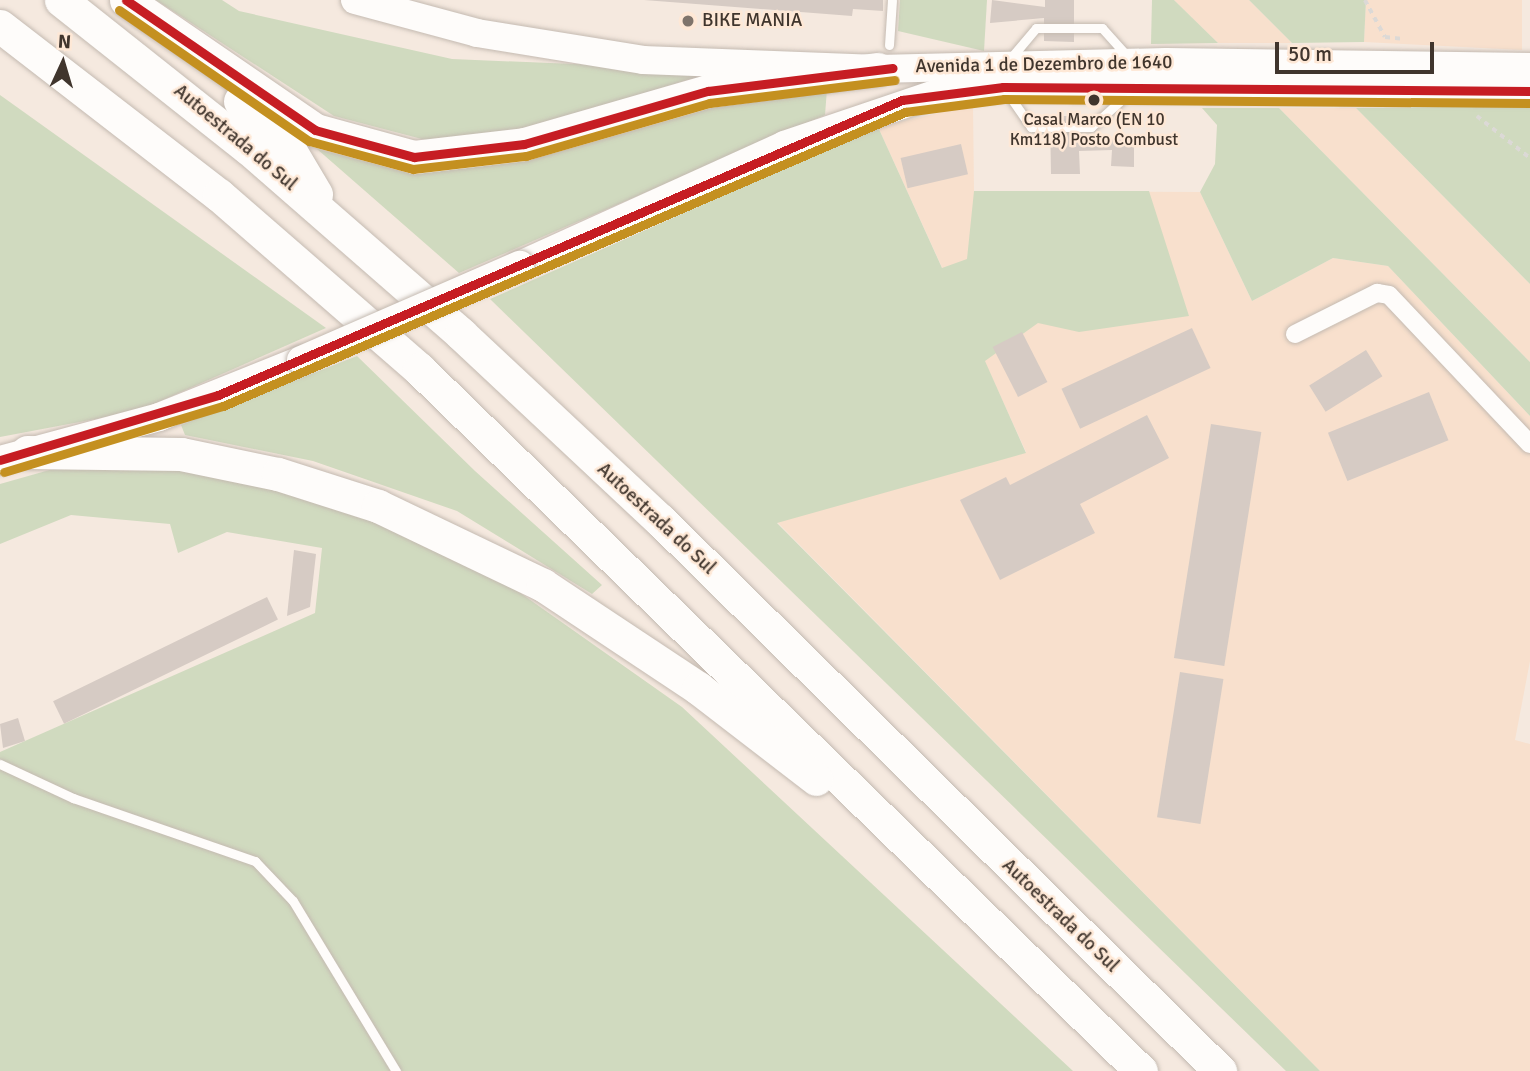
<!DOCTYPE html>
<style>
body{margin:0}
#map{position:relative;width:1530px;height:1071px;overflow:hidden;background:#f5e9df;font-family:Signika,sans-serif}
div>[style]{position:absolute}
[style*='--x']{left:calc(var(--x)*1px);top:calc(var(--y)*1px);width:calc(var(--w)*1px);rotate:calc(var(--a)*1deg)}
.built>*{inset:0;background:#f8e0cd}
.green>*{inset:0;background:#d0dabf}
.building>*{inset:0;background:#d6cbc4;transform-origin:0 0}
.path>*{height:3.5px;margin-top:-1.75px;transform-origin:0;background:repeating-linear-gradient(90deg,#dcd9d6 0 5px,transparent 0 10px)}
.roads{filter:drop-shadow(0 0 2px #c4bab1) drop-shadow(0 0 2px #c4bab1)}
.lane>*{height:9px;margin:-4.5px;padding:0 4.5px;transform-origin:4.5px;border-radius:4.5px;background:#fefcfa}
.street>*{height:18px;margin:-9px;padding:0 9px;transform-origin:9px;border-radius:9px;background:#fefcfa}
.primary>*{height:28px;margin:-14px;padding:0 14px;transform-origin:14px;border-radius:14px;background:#fefcfa}
.highway>*{height:33px;margin:-16.5px;padding:0 16.5px;transform-origin:16.5px;border-radius:16.5px;background:#fefcfa}
.bridges{filter:drop-shadow(0 0 2px #c4bab1) drop-shadow(0 0 2px #c4bab1)}
.primary-bridge>*{height:28px;margin:-14px;padding:0 14px;transform-origin:14px;border-radius:14px;background:#fefcfa}
.bus-1>*{height:9px;margin:-4.5px;padding:0 4.5px;transform-origin:4.5px;border-radius:4.5px;background:#c61d23}
.bus-2>*{height:9px;margin:-4.5px;padding:0 4.5px;transform-origin:4.5px;border-radius:4.5px;background:#c49020}
.dots>*{width:19px;height:19px;translate:-50% -50%;box-sizing:border-box;border:4px solid #fee8d6;border-radius:50%}
span{translate:-50% -50%;white-space:nowrap;text-align:center;line-height:1.15;-webkit-text-stroke:5px #fee8d6;paint-order:stroke}
.bus-label{font-size:17px;color:#40352d}
.poi-label{font-size:19px;color:#40352d}
.left{translate:0 -50%;text-align:left}
.street-label{font-size:19px;color:#40352d}
.north{position:absolute;left:28px;top:28px;width:70px;height:70px;-webkit-text-stroke:5px #fee8d6;paint-order:stroke;rotate:4deg;font-size:19px;font-weight:700;line-height:28px;text-align:center;color:#40352d}
.north::after{content:'';display:block;margin:auto;width:24px;height:32px;background:#40352d;clip-path:polygon(50% 0,100% 100%,50% 72%,0 100%)}
.scale{position:absolute;left:1275px;top:42px;width:159px;height:32px;box-sizing:border-box;border:4px solid #40352d;border-top:0;padding-left:9px;font-size:21px;line-height:24px;white-space:nowrap;color:#40352d;-webkit-text-stroke:5px #fee8d6;paint-order:stroke}
</style>
<div id="map">
<div class="built">
<div style="clip-path:polygon(1174px 0,1249px 0,1292px 43px,1218px 43px)"></div>
<div style="clip-path:polygon(1366px 0,1522px 0,1522px 50px,1364px 42px)"></div>
<div style="clip-path:polygon(973px 105px,974px 191px,1200px 192px,1252px 301px,1333px 258px,1388px 266px,1530px 416px,1530px 661px,1515px 740px,1530px 744px,1530px 1071px,1320px 1071px,777px 522px,1026px 452px,878px 127px)"></div>
<div style="clip-path:polygon(1279px 108px,1356px 108px,1530px 284px,1530px 362px)"></div>
</div>
<div class="green">
<div style="clip-path:polygon(156px 0,222px 0,239px 11px,452px 59px,719px 70px,530px 129px,441px 144px,334px 116px)"></div>
<div style="clip-path:polygon(900px 0,987px 0,984px 51px,898px 31px)"></div>
<div style="clip-path:polygon(1152px 0,1174px 0,1218px 43px,1151px 44px)"></div>
<div style="clip-path:polygon(1249px 0,1366px 0,1364px 42px,1292px 43px)"></div>
<div style="clip-path:polygon(827px 89px,825px 115px,459px 273px,317px 149px,391px 168px,719px 96px)"></div>
<div style="clip-path:polygon(0 95px,326px 328px,138px 411px,0 437px)"></div>
<div style="clip-path:polygon(1530px 106px,1530px 284px,1356px 108px)"></div>
<div style="clip-path:polygon(1202px 108px,1279px 108px,1530px 362px,1530px 416px,1388px 266px,1333px 258px,1252px 301px,1200px 192px,1215px 164px,1217px 125px)"></div>
<div style="clip-path:polygon(878px 127px,942px 268px,967px 259px,974px 191px,1149px 191px,1189px 316px,1079px 332px,1038px 323px,985px 361px,1026px 453px,777px 523px,1320px 1071px,1286px 1071px,490px 299px)"></div>
<div style="clip-path:polygon(357px 356px,475px 471px,602px 585px,592px 594px,457px 511px,313px 461px,185px 435px,181px 425px)"></div>
<div style="clip-path:polygon(60px 467px,196px 469px,363px 513px,509px 585px,682px 707px,1073px 1071px,0 1071px,0 752px,315px 613px,322px 548px,227px 532px,178px 553px,170px 524px,71px 515px,0 544px,0 484px)"></div>
</div>
<div class="building">
<div style="clip-path:polygon(644px 0,883px 0,883px 11px,853px 9px,852px 16px)"></div>
<div style="clip-path:polygon(992px 0,1045px 7px,1045px 0,1074px 0,1074px 42px,1044px 41px,1044px 18px,990px 23px)"></div>
<div style="clip-path:polygon(1050px 116px,1079px 116px,1079px 139px,1134px 140px,1134px 167px,1111px 166px,1112px 150px,1079px 151px,1080px 174px,1051px 174px)"></div>
<div style="left:961px;top:144px;width:31px;height:62px;rotate:77deg"></div>
<div style="left:1192px;top:328px;width:44px;height:144px;rotate:65deg"></div>
<div style="left:1022px;top:332px;width:56px;height:33px;rotate:63deg"></div>
<div style="left:1366px;top:350px;width:31px;height:67px;rotate:58deg"></div>
<div style="left:1429px;top:392px;width:52px;height:109px;rotate:68deg"></div>
<div style="clip-path:polygon(1147px 415px,1169px 458px,1080px 504px,1095px 533px,1000px 580px,960px 500px,1006px 477px,1010px 485px)"></div>
<div style="left:1211px;top:424px;width:51px;height:237px;rotate:9deg"></div>
<div style="clip-path:polygon(294px 550px,316px 554px,310px 607px,287px 616px)"></div>
<div style="left:267px;top:597px;width:25px;height:238px;rotate:64deg"></div>
<div style="left:1180px;top:672px;width:44px;height:147px;rotate:9deg"></div>
<div style="clip-path:polygon(18px 718px,25px 741px,3px 748px,0 724px)"></div>
</div>
<div class="path">
<div style="--x:1365;--y:0;--w:42;--a:61.6"></div>
<div style="--x:1385;--y:37;--w:18;--a:6"></div>
<div style="--x:1477;--y:116;--w:68;--a:38.4"></div>
</div>
<div class="roads">
<div class="lane">
<div style="--x:889;--y:45;--w:45;--a:-86.2"></div>
<div style="--x:1009;--y:60;--w:42;--a:-49.8"></div>
<div style="--x:1036;--y:28;--w:66;--a:0"></div>
<div style="--x:1102;--y:28;--w:40;--a:48"></div>
<div style="--x:1006;--y:91;--w:44;--a:55.2"></div>
<div style="--x:1031;--y:127;--w:60;--a:0"></div>
<div style="--x:1091;--y:127;--w:50;--a:-41.7"></div>
<div style="--x:0;--y:764;--w:81;--a:25"></div>
<div style="--x:73;--y:798;--w:193;--a:19.1"></div>
<div style="--x:255;--y:861;--w:55;--a:46.5"></div>
<div style="--x:293;--y:901;--w:199;--a:58.8"></div>
</div>
<div class="street">
<div style="--x:1295;--y:334;--w:92;--a:-26.6"></div>
<div style="--x:1377;--y:293;--w:12;--a:9"></div>
<div style="--x:1389;--y:295;--w:205;--a:46.6"></div>
</div>
<div class="primary">
<div style="--x:355;--y:0;--w:126;--a:15.1"></div>
<div style="--x:477;--y:33;--w:168;--a:9.2"></div>
<div style="--x:643;--y:60;--w:235;--a:2.2"></div>
<div style="--x:878;--y:69;--w:288;--a:-1.4"></div>
<div style="--x:1166;--y:62;--w:364;--a:0.8"></div>
<div style="--x:520;--y:265;--w:290;--a:-24.4"></div>
<div style="--x:784;--y:145;--w:163;--a:-18.7"></div>
<div style="--x:938;--y:93;--w:65;--a:-5.3"></div>
<div style="--x:1003;--y:87;--w:527;--a:0.43"></div>
<div style="--x:0;--y:460;--w:165;--a:-15.1"></div>
<div style="--x:159;--y:417;--w:153;--a:-21.9"></div>
</div>
<div class="highway">
<div style="--x:61;--y:0;--w:238;--a:38.4"></div>
<div style="--x:248;--y:148;--w:283;--a:41.1"></div>
<div style="--x:461;--y:334;--w:272;--a:43.1"></div>
<div style="--x:660;--y:520;--w:786;--a:44.54"></div>
<div style="--x:126;--y:0;--w:229;--a:34.5"></div>
<div style="--x:315;--y:130;--w:103;--a:15.3"></div>
<div style="--x:414;--y:157;--w:111;--a:-6.7"></div>
<div style="--x:524;--y:144;--w:191;--a:-16.1"></div>
<div style="--x:708;--y:91;--w:171;--a:-7.4"></div>
<div style="--x:0;--y:26;--w:277;--a:37.7"></div>
<div style="--x:219;--y:195;--w:265;--a:41"></div>
<div style="--x:419;--y:369;--w:1007;--a:44.2"></div>
<div style="--x:240;--y:101;--w:72;--a:45"></div>
<div style="--x:291;--y:152;--w:49;--a:59.2"></div>
<div style="--x:27;--y:452;--w:154;--a:0.7"></div>
<div style="--x:181;--y:454;--w:99;--a:11.7"></div>
<div style="--x:278;--y:474;--w:105;--a:17.7"></div>
<div style="--x:378;--y:506;--w:183;--a:25.6"></div>
<div style="--x:543;--y:585;--w:186;--a:33.6"></div>
<div style="--x:698;--y:688;--w:149;--a:37.6"></div>
</div>
</div>
<div class="bridges">
<div class="primary-bridge">
<div style="--x:301;--y:360;--w:239;--a:-23.5"></div>
</div>
</div>
<div class="bus-1">
<div style="--x:126;--y:0;--w:229;--a:34.5"></div>
<div style="--x:315;--y:130;--w:103;--a:15.3"></div>
<div style="--x:414;--y:157;--w:111;--a:-6.7"></div>
<div style="--x:524;--y:144;--w:191;--a:-16.1"></div>
<div style="--x:708;--y:91;--w:186;--a:-7.1"></div>
<div style="--x:0;--y:460;--w:227;--a:-16.6"></div>
<div style="--x:218;--y:395;--w:745;--a:-23.33"></div>
<div style="--x:902;--y:100;--w:102;--a:-7.3"></div>
<div style="--x:1003;--y:87;--w:527;--a:0.43"></div>
</div>
<div class="bus-2">
<div style="--x:119;--y:10;--w:231;--a:34.6"></div>
<div style="--x:309;--y:141;--w:108;--a:15.1"></div>
<div style="--x:413;--y:169;--w:114;--a:-6.6"></div>
<div style="--x:526;--y:156;--w:191;--a:-16.1"></div>
<div style="--x:710;--y:103;--w:186;--a:-7.1"></div>
<div style="--x:4;--y:472;--w:229;--a:-16.8"></div>
<div style="--x:223;--y:406;--w:743;--a:-23.32"></div>
<div style="--x:905;--y:112;--w:100;--a:-7.5"></div>
<div style="--x:1004;--y:99;--w:526;--a:0.44"></div>
</div>
<div class="dots">
<div style="left:688px;top:21px;background:#7f746b"></div>
<div style="left:1094px;top:100px;background:#40352d"></div>
</div>
<div class="bus-label">
<span style="left:1094px;top:130px">Casal Marco (EN 10<br>Km118) Posto Combust</span>
</div>
<div class="poi-label">
<span class="left" style="left:702px;top:21px">BIKE MANIA</span>
</div>
<div class="street-label">
<span style="left:1044px;top:65px;rotate:-1deg">Avenida 1 de Dezembro de 1640</span>
<span style="left:235px;top:138px;rotate:40deg">Autoestrada do Sul</span>
<span style="left:656px;top:519px;rotate:43deg">Autoestrada do Sul</span>
<span style="left:1060px;top:916px;rotate:44deg">Autoestrada do Sul</span>
</div>
<div class="north">N</div>
<div class="scale">50 m</div>
</div>
